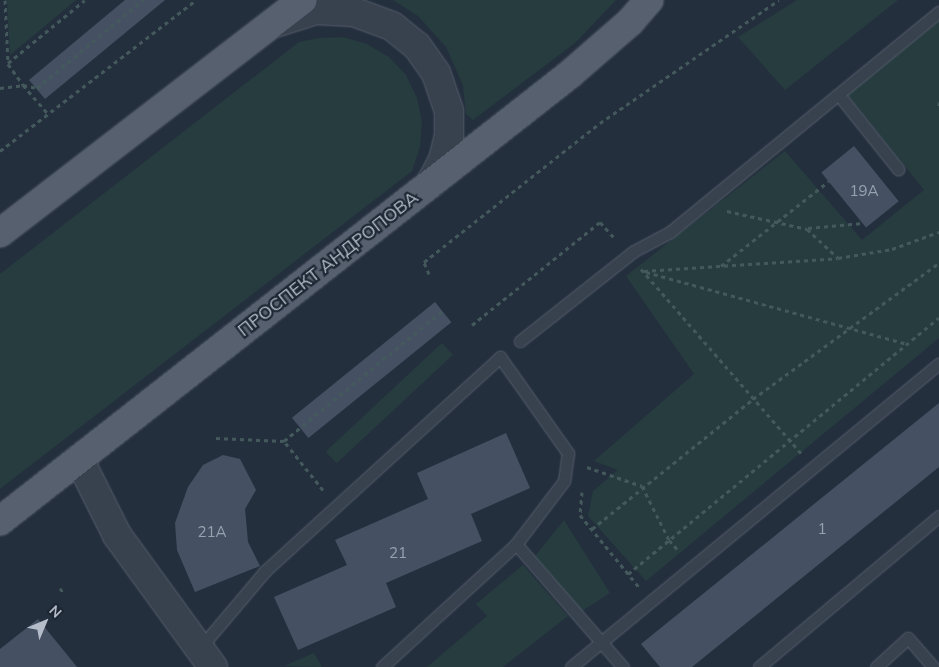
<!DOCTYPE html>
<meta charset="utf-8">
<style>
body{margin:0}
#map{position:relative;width:939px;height:667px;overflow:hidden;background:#242f3e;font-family:Mulish,sans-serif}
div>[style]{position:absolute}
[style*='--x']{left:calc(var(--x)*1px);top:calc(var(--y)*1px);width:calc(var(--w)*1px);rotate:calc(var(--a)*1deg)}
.green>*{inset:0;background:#263c3f;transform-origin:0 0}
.building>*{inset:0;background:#455162;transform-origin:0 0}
.path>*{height:3px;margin-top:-1.5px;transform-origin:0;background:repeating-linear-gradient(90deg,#44595c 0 4px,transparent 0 8px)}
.roads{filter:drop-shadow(0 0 1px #565f6c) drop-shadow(0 0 1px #565f6c)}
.service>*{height:11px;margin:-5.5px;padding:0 5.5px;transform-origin:5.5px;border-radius:5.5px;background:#38414e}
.tertiary>*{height:28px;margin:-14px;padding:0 14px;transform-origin:14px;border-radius:14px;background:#38414e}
.primary>*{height:28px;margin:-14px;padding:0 14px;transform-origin:14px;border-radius:14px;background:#56606e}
span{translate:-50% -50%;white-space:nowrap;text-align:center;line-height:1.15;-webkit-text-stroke:4.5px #1d2633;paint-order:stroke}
.number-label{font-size:15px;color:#98a1af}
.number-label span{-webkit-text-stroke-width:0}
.street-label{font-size:18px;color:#b4bcc9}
.north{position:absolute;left:20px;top:597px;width:50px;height:50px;-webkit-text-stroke:4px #1d2633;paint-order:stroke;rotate:45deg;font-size:14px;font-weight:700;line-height:20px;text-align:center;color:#b4bcc9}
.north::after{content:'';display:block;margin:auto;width:18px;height:22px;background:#b4bcc9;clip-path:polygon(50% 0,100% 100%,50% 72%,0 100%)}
</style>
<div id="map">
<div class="green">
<div style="clip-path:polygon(7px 0,76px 0,10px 55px)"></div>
<div style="clip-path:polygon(393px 0,616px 0,575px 43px,473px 120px,466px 114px,463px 85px,446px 47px,418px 16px)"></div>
<div style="clip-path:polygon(797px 0,898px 0,785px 90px,738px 37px)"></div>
<div style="clip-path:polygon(939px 21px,939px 338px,646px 581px,588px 516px,593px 491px,618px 470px,594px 461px,694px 374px,626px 276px,785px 151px,862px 240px,924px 190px,848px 95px)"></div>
<div style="clip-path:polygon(318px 38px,343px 37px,367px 44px,389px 57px,406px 75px,417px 98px,422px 122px,420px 147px,412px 171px,0 489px,0 274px,299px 42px)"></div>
<div style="left:442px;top:343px;width:16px;height:159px;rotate:47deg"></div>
<div style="clip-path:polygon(564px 520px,610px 593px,582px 611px,535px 556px)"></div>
<div style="clip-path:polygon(523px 565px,568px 616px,503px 667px,427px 667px,487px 616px,476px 604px)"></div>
<div style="clip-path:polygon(314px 653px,322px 667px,284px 666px)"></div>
</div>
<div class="building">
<div style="clip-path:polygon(125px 0,165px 0,45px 99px,29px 80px)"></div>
<div style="left:854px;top:146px;width:71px;height:42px;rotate:51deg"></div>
<div style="left:435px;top:302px;width:26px;height:184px;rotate:51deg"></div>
<div style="clip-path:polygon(939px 403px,939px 467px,692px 667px,660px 667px,641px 644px)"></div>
<div style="clip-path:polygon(506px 433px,530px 488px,471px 514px,482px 541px,386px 583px,396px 607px,298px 650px,274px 597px,347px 565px,335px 540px,428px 499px,417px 473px)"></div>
<div style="clip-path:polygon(223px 455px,240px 459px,256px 490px,245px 509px,248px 542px,260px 566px,195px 592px,177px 550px,175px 523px,188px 487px,203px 465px)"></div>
<div style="clip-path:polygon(38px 619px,77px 667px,0 667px,0 649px)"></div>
</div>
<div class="path">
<div style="--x:5;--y:0;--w:64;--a:87.3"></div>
<div style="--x:8;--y:64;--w:26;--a:54"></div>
<div style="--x:23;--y:85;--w:14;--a:12"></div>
<div style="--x:37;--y:88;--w:138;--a:-39.7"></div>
<div style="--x:8;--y:63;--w:99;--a:-39.3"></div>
<div style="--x:0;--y:88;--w:23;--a:-7"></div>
<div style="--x:23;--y:85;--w:38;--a:49"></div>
<div style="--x:939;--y:102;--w:7;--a:90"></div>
<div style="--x:0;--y:151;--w:247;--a:-37.6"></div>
<div style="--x:727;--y:211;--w:82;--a:12.7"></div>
<div style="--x:807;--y:229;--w:42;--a:43.1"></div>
<div style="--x:808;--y:228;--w:55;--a:-5.2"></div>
<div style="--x:721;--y:266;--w:137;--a:-38.2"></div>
<div style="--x:641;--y:269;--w:244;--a:49"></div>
<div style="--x:644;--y:271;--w:194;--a:-3.8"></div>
<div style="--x:838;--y:258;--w:55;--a:-9.5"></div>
<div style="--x:892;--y:249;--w:50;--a:-19.9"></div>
<div style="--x:646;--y:272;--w:271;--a:15.4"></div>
<div style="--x:429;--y:274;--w:13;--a:-113"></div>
<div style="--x:424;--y:262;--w:224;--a:-38.3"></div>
<div style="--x:600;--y:123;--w:217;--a:-34.5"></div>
<div style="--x:472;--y:325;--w:164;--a:-38.8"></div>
<div style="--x:600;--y:222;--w:24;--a:48"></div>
<div style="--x:216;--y:438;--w:68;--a:2.5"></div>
<div style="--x:587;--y:467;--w:58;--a:19.1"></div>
<div style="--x:642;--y:486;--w:60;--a:63.4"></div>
<div style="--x:669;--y:540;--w:15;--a:48"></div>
<div style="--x:323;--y:490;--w:63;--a:-128.5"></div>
<div style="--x:284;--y:441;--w:205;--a:-39.4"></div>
<div style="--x:582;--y:492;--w:23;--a:95"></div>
<div style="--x:580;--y:515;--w:93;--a:50.7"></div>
<div style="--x:592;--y:529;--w:207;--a:-38.9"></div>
<div style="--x:753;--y:399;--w:230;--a:-36.2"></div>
<div style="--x:628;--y:574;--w:403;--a:-39.5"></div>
<div style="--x:60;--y:588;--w:7;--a:56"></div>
</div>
<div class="roads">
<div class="service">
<div style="--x:839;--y:95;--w:95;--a:51.4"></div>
<div style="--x:520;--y:341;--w:145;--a:-38.3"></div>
<div style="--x:634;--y:251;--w:41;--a:-27.8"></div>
<div style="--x:670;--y:232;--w:348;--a:-39.3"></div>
<div style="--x:200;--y:648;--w:101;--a:-49.8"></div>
<div style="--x:265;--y:571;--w:318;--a:-42.3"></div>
<div style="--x:500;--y:357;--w:118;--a:54.7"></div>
<div style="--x:568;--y:453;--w:28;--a:98"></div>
<div style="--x:564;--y:481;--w:79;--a:127.3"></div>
<div style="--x:382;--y:667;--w:182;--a:-42.5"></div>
<div style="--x:516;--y:544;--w:163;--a:49"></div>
<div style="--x:571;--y:667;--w:477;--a:-39.5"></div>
<div style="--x:759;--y:667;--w:235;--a:-40"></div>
<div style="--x:876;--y:667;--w:43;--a:-42.2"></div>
<div style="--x:908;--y:638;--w:38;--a:49"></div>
</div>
<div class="tertiary">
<div style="--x:275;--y:23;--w:43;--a:-17.6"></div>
<div style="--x:316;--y:10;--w:38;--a:3"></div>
<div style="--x:354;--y:12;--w:40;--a:20.2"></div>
<div style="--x:392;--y:26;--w:32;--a:39"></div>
<div style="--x:417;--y:46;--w:33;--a:55"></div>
<div style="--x:436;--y:73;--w:40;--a:71.1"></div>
<div style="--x:449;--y:111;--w:25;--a:90"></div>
<div style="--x:449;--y:136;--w:25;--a:104"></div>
<div style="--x:443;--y:160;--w:27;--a:118"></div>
<div style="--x:79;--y:459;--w:85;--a:63.4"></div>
<div style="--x:117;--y:535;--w:163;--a:54"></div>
</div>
<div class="primary">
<div style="--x:0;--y:233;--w:382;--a:-37.6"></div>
<div style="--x:0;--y:521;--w:723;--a:-38.09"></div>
<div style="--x:569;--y:75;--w:81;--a:-41"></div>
<div style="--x:630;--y:22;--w:29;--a:-49"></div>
</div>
</div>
<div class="number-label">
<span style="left:864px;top:191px">19А</span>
<span style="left:822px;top:529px">1</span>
<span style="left:212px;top:532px">21А</span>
<span style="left:398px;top:553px">21</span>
</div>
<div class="street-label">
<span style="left:328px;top:264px;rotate:-38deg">ПРОСПЕКТ АНДРОПОВА</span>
</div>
<div class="north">N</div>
</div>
